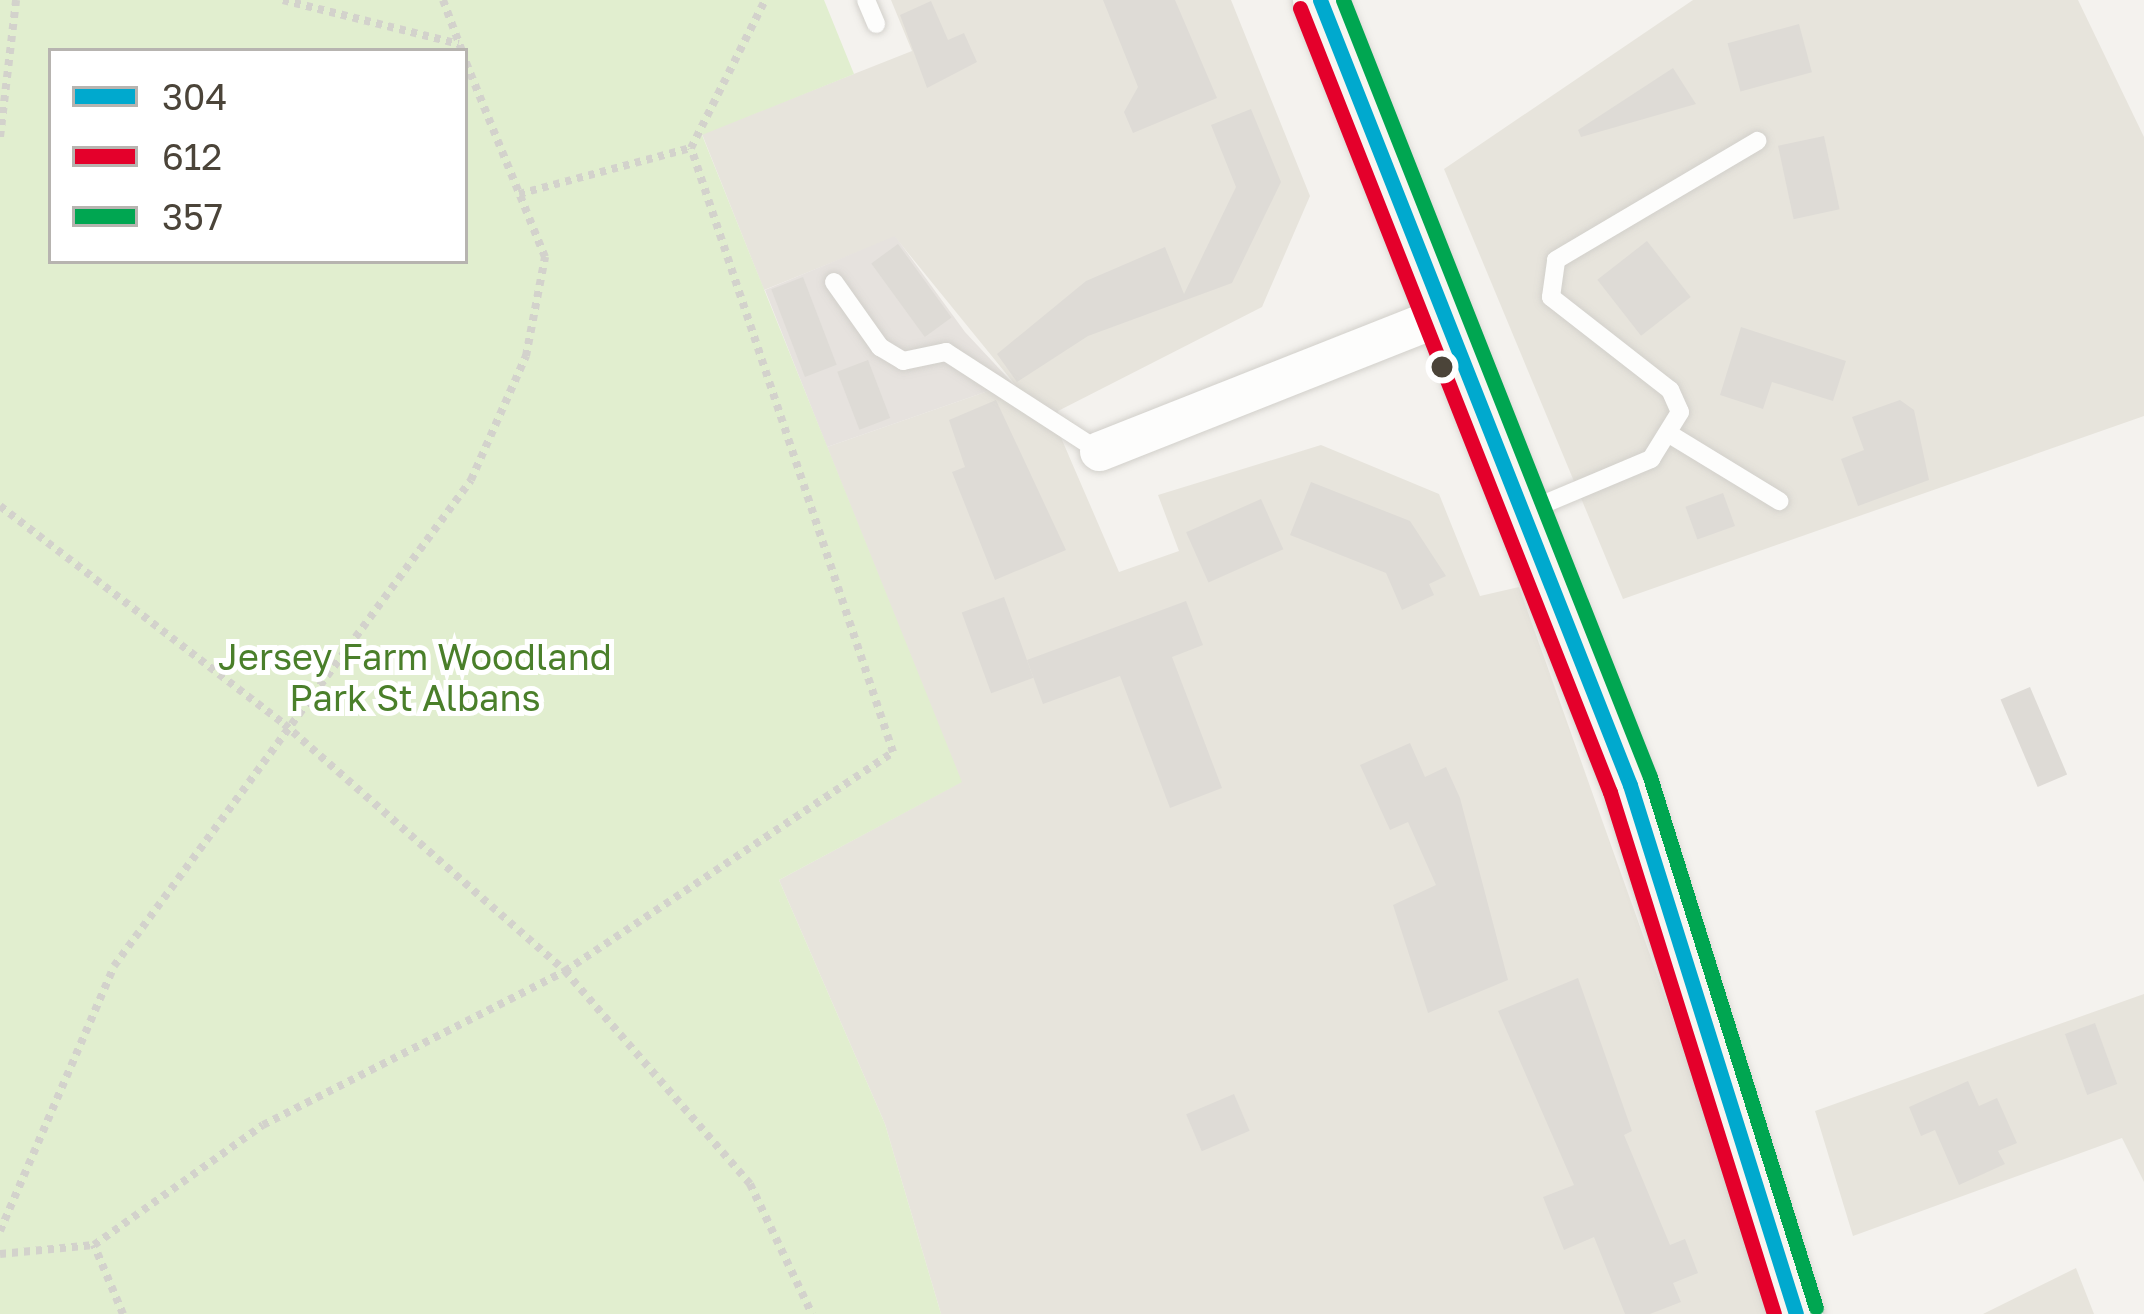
<!DOCTYPE html>
<style>
body{margin:0}
#map{position:relative;width:2144px;height:1314px;overflow:hidden;background:#f4f2ee;font-family:"Golos Text",sans-serif}
div>[style]{position:absolute}
[style*='--x']{left:calc(var(--x)*1px);top:calc(var(--y)*1px);width:calc(var(--w)*1px);rotate:calc(var(--a)*1deg)}
.residential>*{inset:0;background:#e7e4dc}
.industrial>*{inset:0;background:#e6e2de}
.green>*{inset:0;background:#e1eecf}
.building>*{inset:0;background:#dedbd6;transform-origin:0 0}
.path>*{height:8px;margin-top:-4px;transform-origin:0;background:repeating-linear-gradient(90deg,#d3d2cc 0 6px,transparent 0 12px)}
.roads{filter:drop-shadow(0 0 3px #d2d0cb) drop-shadow(0 0 3px #d2d0cb)}
.service>*{height:18px;margin:-9px;padding:0 9px;transform-origin:9px;border-radius:9px;background:#fdfdfc}
.minor>*{height:39px;margin:-19.5px;padding:0 19.5px;transform-origin:19.5px;border-radius:19.5px;background:#fdfdfc}
.secondary>*{height:54px;margin:-27px;padding:0 27px;transform-origin:27px;border-radius:27px;background:#f7f6f1}
.bus-1>*{height:15px;margin:-7.5px;padding:0 7.5px;transform-origin:7.5px;border-radius:7.5px;background:#00a9ce}
.bus-2>*{height:15px;margin:-7.5px;padding:0 7.5px;transform-origin:7.5px;border-radius:7.5px;background:#e4002b}
.bus-3>*{height:15px;margin:-7.5px;padding:0 7.5px;transform-origin:7.5px;border-radius:7.5px;background:#00a651}
.dots>*{width:33px;height:33px;translate:-50% -50%;box-sizing:border-box;border:6px solid #fff;border-radius:50%}
span{translate:-50% -50%;white-space:nowrap;text-align:center;line-height:1.15;-webkit-text-stroke:10px #fff;paint-order:stroke}
.park-label{font-size:36px;color:#4a7f2a}
.legend{position:absolute;left:48px;top:48px;width:420px;height:216px;box-sizing:border-box;background:#fff;border:3px solid #b7b4b0;margin:0;padding:15px 21px;list-style:none;font-size:36px;color:#4b4439}
.legend li{display:flex;align-items:center;gap:24px;height:60px}
.legend b{width:60px;border:3px solid #b7b4b0}
</style>
<div id="map">
<div class="residential">
<div style="clip-path:polygon(891px 0,1231px 0,1310px 196px,1262px 307px,1058px 411px,1021px 392px,895px 237px,764px 290px,702px 134px,912px 51px)"></div>
<div style="clip-path:polygon(1693px 0,2078px 0,2144px 137px,2144px 416px,1623px 599px,1444px 169px)"></div>
<div style="clip-path:polygon(991px 390px,1056px 426px,1119px 572px,1179px 551px,1158px 495px,1321px 445px,1439px 494px,1480px 596px,1519px 587px,1778px 1314px,941px 1314px,885px 1124px,779px 880px,961px 782px,827px 447px)"></div>
<div style="clip-path:polygon(2144px 994px,2144px 1182px,2122px 1138px,1853px 1236px,1815px 1111px)"></div>
<div style="clip-path:polygon(2076px 1268px,2094px 1314px,1983px 1314px)"></div>
</div>
<div class="industrial">
<div style="clip-path:polygon(895px 236px,965px 332px,1021px 392px,1058px 411px,1056px 426px,991px 390px,827px 447px,765px 290px)"></div>
</div>
<div class="green">
<div style="clip-path:polygon(evenodd,0 0,824px 0,854px 74px,702px 135px,962px 782px,779px 880px,885px 1124px,941px 1314px,0 1314px,0 0,465px 51px,465px 261px,51px 261px,51px 51px,465px 51px)"></div>
</div>
<div class="building">
<div style="clip-path:polygon(1103px 0,1175px 0,1217px 98px,1133px 133px,1124px 112px,1138px 87px)"></div>
<div style="clip-path:polygon(931px 1px,948px 40px,964px 33px,977px 62px,927px 88px,900px 15px)"></div>
<div style="left:1799px;top:24px;width:50px;height:74px;rotate:75deg"></div>
<div style="clip-path:polygon(1673px 68px,1696px 104px,1581px 137px,1578px 130px)"></div>
<div style="clip-path:polygon(1251px 109px,1281px 182px,1232px 283px,1088px 336px,1017px 382px,997px 354px,1086px 281px,1165px 247px,1184px 294px,1236px 187px,1211px 125px)"></div>
<div style="left:1824px;top:136px;width:75px;height:47px;rotate:78deg"></div>
<div style="left:1647px;top:241px;width:71px;height:63px;rotate:52deg"></div>
<div style="left:898px;top:244px;width:91px;height:33px;rotate:54deg"></div>
<div style="left:803px;top:277px;width:94px;height:34px;rotate:69deg"></div>
<div style="clip-path:polygon(1741px 327px,1846px 361px,1833px 401px,1772px 382px,1763px 409px,1720px 395px)"></div>
<div style="left:868px;top:360px;width:62px;height:33px;rotate:69deg"></div>
<div style="clip-path:polygon(996px 400px,1066px 550px,995px 580px,952px 472px,965px 467px,949px 420px)"></div>
<div style="clip-path:polygon(1900px 400px,1914px 410px,1929px 480px,1858px 506px,1841px 459px,1864px 450px,1852px 417px)"></div>
<div style="clip-path:polygon(1311px 482px,1410px 521px,1446px 576px,1429px 584px,1434px 595px,1402px 610px,1386px 573px,1290px 535px)"></div>
<div style="left:1723px;top:493px;width:35px;height:40px;rotate:70deg"></div>
<div style="left:1261px;top:499px;width:55px;height:82px;rotate:66deg"></div>
<div style="left:1004px;top:597px;width:86px;height:45px;rotate:70deg"></div>
<div style="clip-path:polygon(1186px 601px,1203px 645px,1172px 657px,1222px 788px,1170px 808px,1120px 676px,1043px 704px,1027px 660px)"></div>
<div style="left:2030px;top:687px;width:95px;height:32px;rotate:67deg"></div>
<div style="clip-path:polygon(1410px 743px,1425px 777px,1446px 767px,1460px 798px,1508px 980px,1428px 1013px,1393px 905px,1436px 885px,1408px 822px,1390px 830px,1360px 765px)"></div>
<div style="clip-path:polygon(1578px 978px,1632px 1131px,1624px 1135px,1670px 1245px,1685px 1239px,1698px 1273px,1673px 1283px,1681px 1302px,1650px 1314px,1625px 1314px,1594px 1237px,1564px 1250px,1543px 1197px,1574px 1185px,1498px 1011px)"></div>
<div style="left:2095px;top:1023px;width:65px;height:32px;rotate:70deg"></div>
<div style="clip-path:polygon(1968px 1081px,1979px 1106px,1997px 1098px,2017px 1143px,1998px 1151px,2005px 1164px,1959px 1185px,1935px 1130px,1921px 1136px,1909px 1107px)"></div>
<div style="left:1234px;top:1094px;width:40px;height:52px;rotate:67deg"></div>
</div>
<div class="path">
<div style="--x:283;--y:0;--w:181;--a:14"></div>
<div style="--x:443;--y:0;--w:54;--a:69.6"></div>
<div style="--x:0;--y:137;--w:138;--a:-83.3"></div>
<div style="--x:519;--y:194;--w:178;--a:-15"></div>
<div style="--x:0;--y:506;--w:358;--a:37.5"></div>
<div style="--x:284;--y:724;--w:374;--a:41.3"></div>
<div style="--x:565;--y:971;--w:282;--a:49"></div>
<div style="--x:750;--y:1184;--w:144;--a:64.5"></div>
<div style="--x:0;--y:1231;--w:288;--a:-66.7"></div>
<div style="--x:114;--y:966;--w:603;--a:-53.7"></div>
<div style="--x:471;--y:480;--w:136;--a:-66.1"></div>
<div style="--x:526;--y:356;--w:101;--a:-79.1"></div>
<div style="--x:545;--y:257;--w:213;--a:-112.1"></div>
<div style="--x:0;--y:1254;--w:94;--a:-5.5"></div>
<div style="--x:123;--y:1314;--w:75;--a:-112.8"></div>
<div style="--x:94;--y:1245;--w:207;--a:-35.4"></div>
<div style="--x:263;--y:1125;--w:339;--a:-27"></div>
<div style="--x:565;--y:971;--w:394;--a:-33.7"></div>
<div style="--x:893;--y:752;--w:637;--a:-108.49"></div>
<div style="--x:691;--y:148;--w:165;--a:-63.4"></div>
</div>
<div class="roads">
<div class="service">
<div style="--x:866;--y:0;--w:26;--a:67"></div>
<div style="--x:834;--y:282;--w:80;--a:54.7"></div>
<div style="--x:880;--y:347;--w:27;--a:31"></div>
<div style="--x:903;--y:361;--w:44;--a:-11.8"></div>
<div style="--x:946;--y:352;--w:182;--a:32.9"></div>
<div style="--x:1671;--y:435;--w:127;--a:31.4"></div>
<div style="--x:1525;--y:512;--w:137;--a:-22.8"></div>
<div style="--x:1651;--y:459;--w:55;--a:-58.3"></div>
<div style="--x:1680;--y:412;--w:24;--a:-114"></div>
<div style="--x:1670;--y:390;--w:151;--a:-142"></div>
<div style="--x:1551;--y:297;--w:37;--a:-82"></div>
<div style="--x:1556;--y:260;--w:234;--a:-30.6"></div>
</div>
<div class="minor">
<div style="--x:1099;--y:451;--w:370;--a:-21.6"></div>
</div>
<div class="secondary">
<div style="--x:1320;--y:0;--w:844;--a:68.45"></div>
<div style="--x:1630;--y:785;--w:554;--a:72.58"></div>
</div>
</div>
<div class="bus-1">
<div style="--x:1320;--y:0;--w:844;--a:68.45"></div>
<div style="--x:1630;--y:785;--w:554;--a:72.58"></div>
</div>
<div class="bus-2">
<div style="--x:1300;--y:8;--w:843;--a:68.43"></div>
<div style="--x:1610;--y:792;--w:547;--a:72.56"></div>
</div>
<div class="bus-3">
<div style="--x:1343;--y:0;--w:835;--a:68.44"></div>
<div style="--x:1650;--y:777;--w:556;--a:72.64"></div>
</div>
<div class="dots">
<div style="left:1442px;top:367px;background:#4b4439"></div>
</div>
<div class="park-label">
<span style="left:415px;top:677px">Jersey Farm Woodland<br>Park St Albans</span>
</div>
<ul class="legend">
<li><b style="height:15px;background:#00a9ce"></b>304</li>
<li><b style="height:15px;background:#e4002b"></b>612</li>
<li><b style="height:15px;background:#00a651"></b>357</li>
</ul>
</div>
